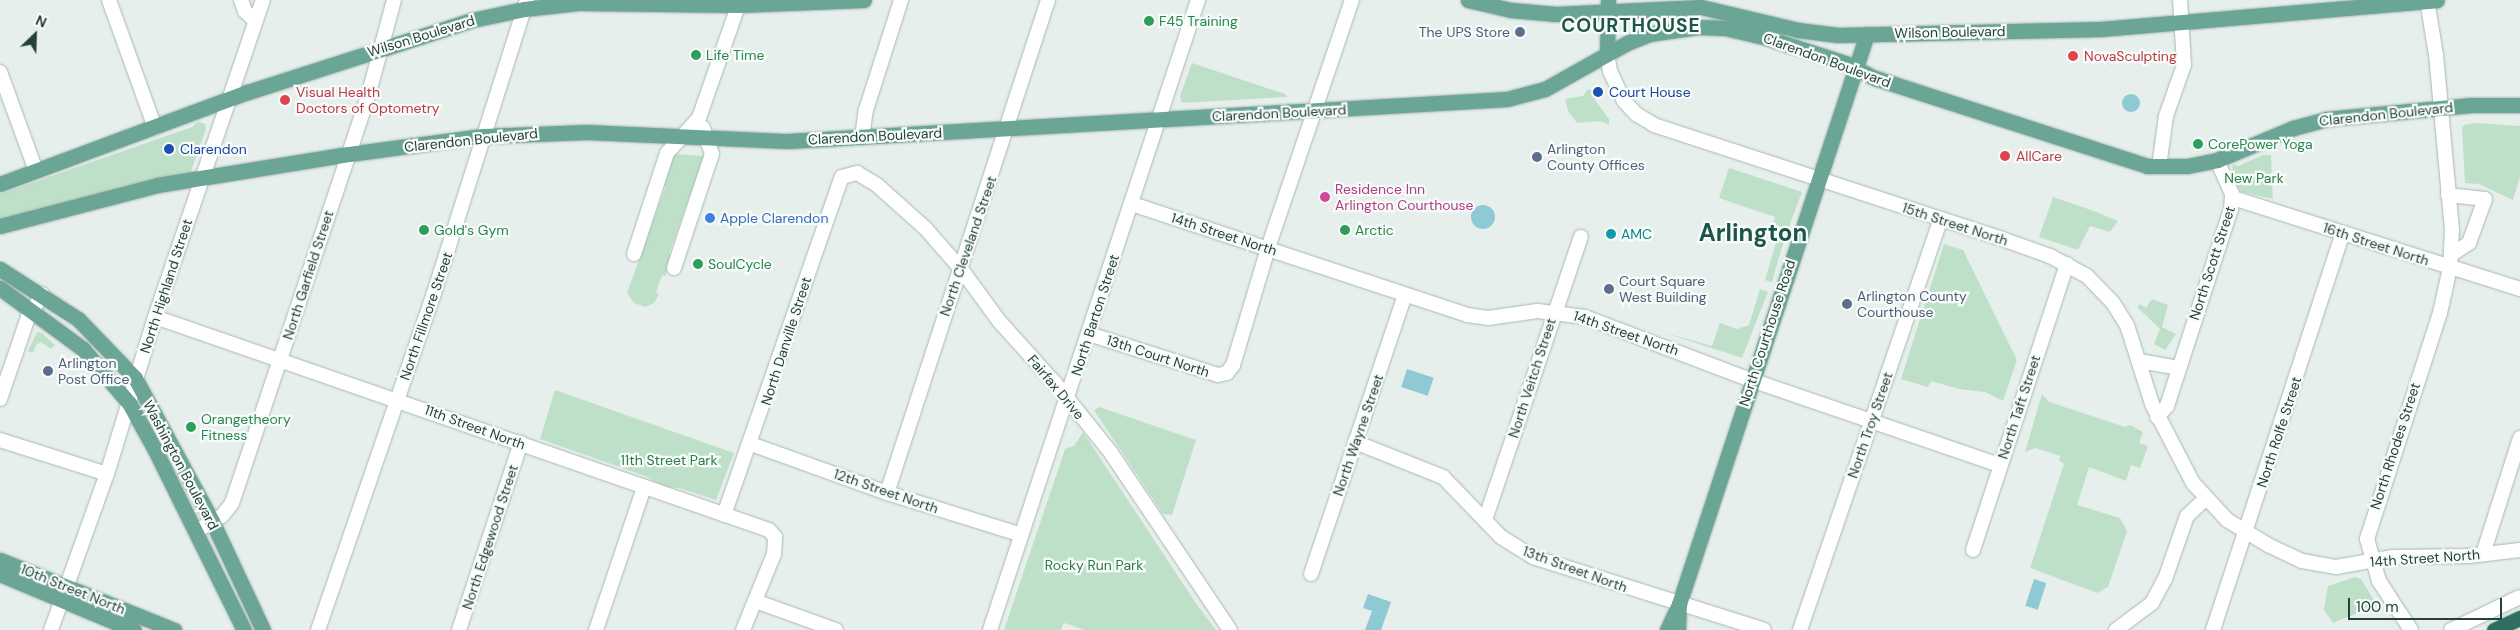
<!DOCTYPE html>
<style>
body{margin:0}
#map{position:relative;width:2520px;height:630px;overflow:hidden;background:#e6efeb;font-family:"DM Sans",sans-serif}
div>[style]{position:absolute}
[style*='--x']{left:calc(var(--x)*1px);top:calc(var(--y)*1px);width:calc(var(--w)*1px);rotate:calc(var(--a)*1deg)}
.green>*{inset:0;background:#bfe0c8;transform-origin:0 0}
.water>*{inset:0;background:#8ec9d4;transform-origin:0 0}
.round{border-radius:50%}
.roads{filter:drop-shadow(0 0 1px #a8b8b2) drop-shadow(0 0 1px #a8b8b2)}
.minor>*{height:14px;margin:-7px;padding:0 7px;transform-origin:7px;border-radius:7px;background:#fff}
.major>*{height:15px;margin:-7.5px;padding:0 7.5px;transform-origin:7.5px;border-radius:7.5px;background:#6aa596}
.highway>*{height:15px;margin:-7.5px;padding:0 7.5px;transform-origin:7.5px;border-radius:7.5px;background:#2f6f62}
.dots>*{width:14px;height:14px;translate:-50% -50%;box-sizing:border-box;border:2px solid #f7fbf9;border-radius:50%}
span{translate:-50% -50%;white-space:nowrap;text-align:center;line-height:1.15;-webkit-text-stroke:4.5px #f7fbf9;paint-order:stroke}
.leisure-label{font-size:14px;color:#27864d}
.left{translate:0 -50%;text-align:left}
.service-label{font-size:14px;color:#4e5e75}
.right{translate:-100% -50%;text-align:right}
.street-label{font-size:14px;color:#24423a}
.health-label{font-size:14px;color:#be3a42}
.transit-label{font-size:14px;color:#164399}
.park-label{font-size:14px;color:#2d7a4b}
.hotel-label{font-size:14px;color:#b23c85}
.shop-label{font-size:14px;color:#366cbe}
.culture-label{font-size:14px;color:#0d838f}
.district-label{font-size:19px;color:#1f5548;font-weight:700;letter-spacing:1px}
.town-label{font-size:24px;color:#1f5548;font-weight:700}
.north{position:absolute;left:10px;top:10px;width:50px;height:50px;-webkit-text-stroke:4px #f7fbf9;paint-order:stroke;rotate:24deg;font-size:14px;font-weight:700;line-height:20px;text-align:center;color:#24423a}
.north::after{content:'';display:block;margin:auto;width:18px;height:22px;background:#24423a;clip-path:polygon(50% 0,100% 100%,50% 72%,0 100%)}
.scale{position:absolute;left:2348px;top:598px;width:154px;height:22px;box-sizing:border-box;border:2px solid #24423a;border-top:0;padding-left:6px;font-size:15px;line-height:18px;white-space:nowrap;color:#24423a;-webkit-text-stroke:4px #f7fbf9;paint-order:stroke}
</style>
<div id="map">
<div class="green">
<div style="clip-path:polygon(1192px 63px,1285px 94px,1287px 97px,1182px 103px,1180px 96px)"></div>
<div style="clip-path:polygon(1588px 89px,1594px 91px,1595px 100px,1609px 119px,1609px 125px,1600px 121px,1577px 123px,1568px 111px,1565px 99px,1583px 96px)"></div>
<div style="clip-path:polygon(198px 122px,205px 124px,206px 129px,190px 174px,154px 178px,148px 183px,0 221px,0 194px,192px 127px)"></div>
<div style="clip-path:polygon(2476px 123px,2520px 126px,2520px 177px,2513px 200px,2479px 184px,2465px 183px,2462px 128px,2464px 125px)"></div>
<div style="clip-path:polygon(673px 154px,704px 156px,669px 254px,672px 256px,665px 276px,662px 275px,656px 292px,659px 294px,654px 303px,645px 307px,634px 303px,627px 293px,666px 186px,663px 184px)"></div>
<div style="clip-path:polygon(2263px 155px,2271px 155px,2273px 199px,2242px 192px,2236px 185px,2232px 171px,2233px 164px,2238px 166px)"></div>
<div style="clip-path:polygon(1729px 168px,1802px 192px,1788px 229px,1773px 224px,1775px 217px,1719px 198px)"></div>
<div style="clip-path:polygon(2053px 197px,2094px 211px,2118px 221px,2110px 232px,2090px 226px,2078px 250px,2039px 237px)"></div>
<div style="left:1777px;top:239px;width:7px;height:43px;rotate:16deg"></div>
<div style="clip-path:polygon(1944px 244px,1963px 250px,2017px 360px,2003px 401px,1985px 392px,1959px 389px,1931px 381px,1928px 387px,1901px 379px)"></div>
<div style="clip-path:polygon(1760px 289px,1768px 292px,1742px 358px,1662px 332px,1712px 346px,1720px 323px,1737px 329px,1749px 325px)"></div>
<div style="clip-path:polygon(2152px 299px,2168px 305px,2162px 327px,2176px 334px,2165px 350px,2154px 344px,2160px 329px,2138px 308px,2139px 304px,2146px 308px)"></div>
<div style="clip-path:polygon(37px 332px,42px 333px,55px 345px,51px 349px,41px 342px,36px 345px,33px 353px,28px 351px)"></div>
<div style="clip-path:polygon(555px 390px,734px 453px,716px 500px,679px 488px,667px 488px,645px 476px,540px 439px)"></div>
<div style="clip-path:polygon(2042px 394px,2049px 402px,2125px 427px,2130px 425px,2143px 432px,2139px 443px,2148px 446px,2140px 468px,2131px 465px,2126px 481px,2089px 467px,2077px 505px,2120px 518px,2127px 531px,2108px 587px,2097px 593px,2030px 568px,2064px 464px,2059px 460px,2060px 456px,2035px 448px,2025px 452px)"></div>
<div style="clip-path:polygon(1099px 407px,1196px 440px,1172px 515px,1163px 514px,1094px 410px)"></div>
<div style="clip-path:polygon(1083px 432px,1195px 602px,1216px 630px,1085px 630px,1064px 623px,1061px 630px,1004px 630px,1065px 449px,1074px 446px)"></div>
<div style="clip-path:polygon(2355px 577px,2361px 579px,2377px 605px,2333px 623px,2324px 610px,2328px 586px)"></div>
</div>
<div class="water">
<div class="round" style="left:2122px;top:94px;width:18px;height:18px"></div>
<div class="round" style="left:1471px;top:205px;width:24px;height:24px"></div>
<div style="left:1407px;top:369px;width:28px;height:19px;rotate:18deg"></div>
<div style="left:2034px;top:579px;width:13px;height:28px;rotate:18deg"></div>
<div style="clip-path:polygon(1368px 594px,1391px 602px,1381px 630px,1365px 630px,1372px 611px,1363px 608px)"></div>
</div>
<div class="roads">
<div class="minor">
<div style="--x:109;--y:0;--w:136;--a:70.2"></div>
<div style="--x:241;--y:0;--w:12;--a:70"></div>
<div style="--x:245;--y:11;--w:14;--a:45"></div>
<div style="--x:1607;--y:54;--w:17;--a:80"></div>
<div style="--x:1610;--y:71;--w:33;--a:65"></div>
<div style="--x:1624;--y:101;--w:18;--a:47"></div>
<div style="--x:1636;--y:114;--w:21;--a:31"></div>
<div style="--x:1654;--y:125;--w:369;--a:18.1"></div>
<div style="--x:2005;--y:240;--w:48;--a:19.6"></div>
<div style="--x:2050;--y:256;--w:42;--a:28.4"></div>
<div style="--x:2087;--y:276;--w:37;--a:46"></div>
<div style="--x:2113;--y:303;--w:26;--a:58"></div>
<div style="--x:2127;--y:325;--w:83;--a:72.4"></div>
<div style="--x:2152;--y:404;--w:89;--a:62.6"></div>
<div style="--x:2193;--y:483;--w:50;--a:47.4"></div>
<div style="--x:2227;--y:520;--w:50;--a:31.2"></div>
<div style="--x:2270;--y:546;--w:35;--a:25"></div>
<div style="--x:2302;--y:561;--w:35;--a:10"></div>
<div style="--x:2336;--y:567;--w:58;--a:-10"></div>
<div style="--x:2393;--y:557;--w:76;--a:-0.8"></div>
<div style="--x:2469;--y:556;--w:51;--a:-6.7"></div>
<div style="--x:0;--y:72;--w:105;--a:70"></div>
<div style="--x:862;--y:137;--w:27;--a:-82"></div>
<div style="--x:866;--y:110;--w:115;--a:-72.3"></div>
<div style="--x:2159;--y:167;--w:51;--a:-82.2"></div>
<div style="--x:2166;--y:116;--w:54;--a:-70.6"></div>
<div style="--x:2184;--y:65;--w:65;--a:-93.5"></div>
<div style="--x:2448;--y:195;--w:37;--a:6"></div>
<div style="--x:2485;--y:199;--w:47;--a:110"></div>
<div style="--x:2469;--y:243;--w:20;--a:147"></div>
<div style="--x:2233;--y:198;--w:301;--a:17.6"></div>
<div style="--x:1132;--y:204;--w:353;--a:18.3"></div>
<div style="--x:1467;--y:315;--w:21;--a:8"></div>
<div style="--x:1488;--y:318;--w:50;--a:-8"></div>
<div style="--x:1538;--y:311;--w:47;--a:7.3"></div>
<div style="--x:1585;--y:317;--w:178;--a:20.8"></div>
<div style="--x:1751;--y:380;--w:262;--a:18.9"></div>
<div style="--x:634;--y:254;--w:106;--a:-71.9"></div>
<div style="--x:667;--y:153;--w:47;--a:-47.6"></div>
<div style="--x:699;--y:118;--w:125;--a:-70.8"></div>
<div style="--x:674;--y:268;--w:120;--a:-71.6"></div>
<div style="--x:712;--y:154;--w:28;--a:-109"></div>
<div style="--x:155;--y:317;--w:650;--a:19.13"></div>
<div style="--x:769;--y:530;--w:9;--a:49"></div>
<div style="--x:775;--y:537;--w:17;--a:93"></div>
<div style="--x:774;--y:554;--w:82;--a:112.2"></div>
<div style="--x:1089;--y:334;--w:135;--a:17.6"></div>
<div style="--x:1218;--y:375;--w:9;--a:-13"></div>
<div style="--x:1227;--y:373;--w:10;--a:-53"></div>
<div style="--x:1233;--y:365;--w:122;--a:-73.3"></div>
<div style="--x:1268;--y:248;--w:262;--a:-71.3"></div>
<div style="--x:2139;--y:361;--w:40;--a:10"></div>
<div style="--x:0;--y:399;--w:87;--a:-71.1"></div>
<div style="--x:28;--y:317;--w:27;--a:-57"></div>
<div style="--x:2157;--y:417;--w:15;--a:-48"></div>
<div style="--x:2167;--y:406;--w:207;--a:-72"></div>
<div style="--x:2231;--y:209;--w:15;--a:-86"></div>
<div style="--x:2232;--y:194;--w:37;--a:-114"></div>
<div style="--x:0;--y:440;--w:112;--a:17.6"></div>
<div style="--x:1355;--y:442;--w:95;--a:21.7"></div>
<div style="--x:1443;--y:477;--w:83;--a:46"></div>
<div style="--x:1501;--y:537;--w:38;--a:32"></div>
<div style="--x:1533;--y:557;--w:242;--a:17.5"></div>
<div style="--x:751;--y:444;--w:145;--a:19.8"></div>
<div style="--x:887;--y:493;--w:141;--a:17.3"></div>
<div style="--x:887;--y:493;--w:519;--a:-71.91"></div>
<div style="--x:724;--y:515;--w:358;--a:-70.8"></div>
<div style="--x:842;--y:177;--w:16;--a:-15"></div>
<div style="--x:857;--y:173;--w:23;--a:31"></div>
<div style="--x:877;--y:185;--w:66;--a:41.9"></div>
<div style="--x:926;--y:229;--w:53;--a:48.8"></div>
<div style="--x:961;--y:269;--w:64;--a:53.8"></div>
<div style="--x:999;--y:321;--w:84;--a:47.9"></div>
<div style="--x:1055;--y:383;--w:90;--a:51.3"></div>
<div style="--x:1111;--y:453;--w:213;--a:56.1"></div>
<div style="--x:1485;--y:520;--w:299;--a:-71.3"></div>
<div style="--x:195;--y:532;--w:31;--a:-31"></div>
<div style="--x:222;--y:516;--w:16;--a:-52"></div>
<div style="--x:232;--y:503;--w:425;--a:-71.5"></div>
<div style="--x:367;--y:100;--w:104;--a:-74.9"></div>
<div style="--x:1973;--y:550;--w:301;--a:-71.8"></div>
<div style="--x:2483;--y:554;--w:122;--a:-72.3"></div>
<div style="--x:1311;--y:574;--w:294;--a:-71.4"></div>
<div style="--x:755;--y:601;--w:86;--a:19.7"></div>
<div style="--x:51;--y:630;--w:166;--a:-70.3"></div>
<div style="--x:107;--y:474;--w:164;--a:-73"></div>
<div style="--x:155;--y:317;--w:335;--a:-71.2"></div>
<div style="--x:318;--y:630;--w:356;--a:-71"></div>
<div style="--x:434;--y:293;--w:307;--a:-72.4"></div>
<div style="--x:459;--y:630;--w:197;--a:-71.7"></div>
<div style="--x:596;--y:630;--w:151;--a:-71.4"></div>
<div style="--x:990;--y:630;--w:663;--a:-71.73"></div>
<div style="--x:1800;--y:630;--w:433;--a:-71.1"></div>
<div style="--x:2116;--y:630;--w:45;--a:-36.9"></div>
<div style="--x:2152;--y:603;--w:27;--a:-62"></div>
<div style="--x:2165;--y:579;--w:67;--a:-70.8"></div>
<div style="--x:2187;--y:516;--w:25;--a:-43"></div>
<div style="--x:2213;--y:630;--w:418;--a:-71.9"></div>
<div style="--x:2411;--y:630;--w:59;--a:-123.1"></div>
<div style="--x:2379;--y:581;--w:44;--a:-105.9"></div>
<div style="--x:2367;--y:539;--w:237;--a:-72.1"></div>
<div style="--x:2440;--y:313;--w:46;--a:-77.5"></div>
<div style="--x:2450;--y:268;--w:38;--a:-87"></div>
<div style="--x:2452;--y:230;--w:176;--a:-95.2"></div>
<div style="--x:2436;--y:55;--w:56;--a:-99.3"></div>
<div style="--x:2451;--y:630;--w:76;--a:-25.6"></div>
</div>
<div class="major">
<div style="--x:1468;--y:0;--w:44;--a:13.1"></div>
<div style="--x:1511;--y:10;--w:45;--a:5.1"></div>
<div style="--x:1556;--y:14;--w:145;--a:-2.8"></div>
<div style="--x:1701;--y:7;--w:100;--a:13.3"></div>
<div style="--x:1798;--y:30;--w:40;--a:7.1"></div>
<div style="--x:1838;--y:35;--w:263;--a:-1.3"></div>
<div style="--x:2101;--y:29;--w:337;--a:-4.9"></div>
<div style="--x:1607;--y:54;--w:54;--a:-88.9"></div>
<div style="--x:0;--y:184;--w:265;--a:-20.4"></div>
<div style="--x:248;--y:92;--w:235;--a:-17.8"></div>
<div style="--x:472;--y:20;--w:53;--a:-11.9"></div>
<div style="--x:524;--y:9;--w:54;--a:-6.3"></div>
<div style="--x:578;--y:3;--w:161;--a:0.7"></div>
<div style="--x:739;--y:5;--w:125;--a:-2.3"></div>
<div style="--x:0;--y:226;--w:162;--a:-14.6"></div>
<div style="--x:157;--y:185;--w:194;--a:-9.2"></div>
<div style="--x:349;--y:154;--w:135;--a:-7.7"></div>
<div style="--x:483;--y:136;--w:104;--a:-2.2"></div>
<div style="--x:587;--y:132;--w:201;--a:2.6"></div>
<div style="--x:788;--y:141;--w:720;--a:-3.34"></div>
<div style="--x:1507;--y:99;--w:39;--a:-15"></div>
<div style="--x:1545;--y:89;--w:94;--a:-29.3"></div>
<div style="--x:1627;--y:43;--w:24;--a:-22"></div>
<div style="--x:1649;--y:34;--w:49;--a:-8.1"></div>
<div style="--x:1698;--y:27;--w:27;--a:2"></div>
<div style="--x:1725;--y:28;--w:37;--a:13"></div>
<div style="--x:1761;--y:36;--w:88;--a:17.8"></div>
<div style="--x:1845;--y:63;--w:34;--a:27"></div>
<div style="--x:1875;--y:78;--w:286;--a:17.9"></div>
<div style="--x:2147;--y:166;--w:40;--a:0"></div>
<div style="--x:2187;--y:166;--w:31;--a:-11"></div>
<div style="--x:2217;--y:160;--w:82;--a:-22.8"></div>
<div style="--x:2293;--y:128;--w:34;--a:-15"></div>
<div style="--x:2326;--y:119;--w:146;--a:-5.5"></div>
<div style="--x:2471;--y:105;--w:49;--a:0"></div>
<div style="--x:0;--y:269;--w:93;--a:32.7"></div>
<div style="--x:78;--y:319;--w:82;--a:46"></div>
<div style="--x:135;--y:378;--w:162;--a:61.7"></div>
<div style="--x:212;--y:521;--w:120;--a:64.9"></div>
<div style="--x:0;--y:288;--w:103;--a:36.3"></div>
<div style="--x:83;--y:349;--w:71;--a:49.6"></div>
<div style="--x:129;--y:403;--w:51;--a:60.9"></div>
<div style="--x:154;--y:448;--w:203;--a:63.7"></div>
<div style="--x:0;--y:560;--w:188;--a:21.9"></div>
<div style="--x:0;--y:574;--w:145;--a:22.7"></div>
<div style="--x:1667;--y:630;--w:29;--a:-65"></div>
<div style="--x:1679;--y:604;--w:600;--a:-71.75"></div>
<div style="--x:1678;--y:630;--w:26;--a:-88"></div>
</div>
<div class="highway">
<div style="--x:2494;--y:630;--w:29;--a:-25"></div>
</div>
</div>
<div class="dots">
<div style="left:1149px;top:21px;background:#2e9e5b"></div>
<div style="left:1520px;top:32px;background:#5c6f8a"></div>
<div style="left:696px;top:55px;background:#2e9e5b"></div>
<div style="left:2073px;top:56px;background:#e0444e"></div>
<div style="left:1598px;top:92px;background:#1a4fb4"></div>
<div style="left:285px;top:100px;background:#e0444e"></div>
<div style="left:2198px;top:144px;background:#2e9e5b"></div>
<div style="left:169px;top:149px;background:#1a4fb4"></div>
<div style="left:2005px;top:156px;background:#e0444e"></div>
<div style="left:1537px;top:157px;background:#5c6f8a"></div>
<div style="left:1325px;top:197px;background:#d1479c"></div>
<div style="left:710px;top:218px;background:#3f7fe0"></div>
<div style="left:424px;top:230px;background:#2e9e5b"></div>
<div style="left:1345px;top:230px;background:#2e9e5b"></div>
<div style="left:1611px;top:234px;background:#0f9aa8"></div>
<div style="left:698px;top:264px;background:#2e9e5b"></div>
<div style="left:1609px;top:289px;background:#5c6f8a"></div>
<div style="left:1847px;top:304px;background:#5c6f8a"></div>
<div style="left:48px;top:371px;background:#5c6f8a"></div>
<div style="left:191px;top:427px;background:#2e9e5b"></div>
</div>
<div class="leisure-label">
<span class="left" style="left:1159px;top:21px">F45 Training</span>
<span class="left" style="left:706px;top:55px">Life Time</span>
<span class="left" style="left:2208px;top:144px">CorePower Yoga</span>
<span class="left" style="left:434px;top:230px">Gold's Gym</span>
<span class="left" style="left:1355px;top:230px">Arctic</span>
<span class="left" style="left:708px;top:264px">SoulCycle</span>
<span class="left" style="left:201px;top:427px">Orangetheory<br>Fitness</span>
</div>
<div class="service-label">
<span class="right" style="left:1510px;top:32px">The UPS Store</span>
<span class="left" style="left:1547px;top:157px">Arlington<br>County Offices</span>
<span class="left" style="left:1619px;top:289px">Court Square<br>West Building</span>
<span class="left" style="left:1857px;top:304px">Arlington County<br>Courthouse</span>
<span class="left" style="left:58px;top:371px">Arlington<br>Post Office</span>
</div>
<div class="street-label">
<span style="left:1950px;top:32px;rotate:-1deg">Wilson Boulevard</span>
<span style="left:421px;top:36px;rotate:-17deg">Wilson Boulevard</span>
<span style="left:1827px;top:60px;rotate:20deg">Clarendon Boulevard</span>
<span style="left:1279px;top:113px;rotate:-3deg">Clarendon Boulevard</span>
<span style="left:2386px;top:114px;rotate:-6deg">Clarendon Boulevard</span>
<span style="left:875px;top:136px;rotate:-3deg">Clarendon Boulevard</span>
<span style="left:471px;top:140px;rotate:-6deg">Clarendon Boulevard</span>
<span style="left:1955px;top:224px;rotate:18deg">15th Street North</span>
<span style="left:1224px;top:234px;rotate:18deg">14th Street North</span>
<span style="left:2376px;top:244px;rotate:18deg">16th Street North</span>
<span style="left:968px;top:246px;rotate:-71deg">North Cleveland Street</span>
<span style="left:2212px;top:263px;rotate:-72deg">North Scott Street</span>
<span style="left:308px;top:275px;rotate:-72deg">North Garfield Street</span>
<span style="left:166px;top:286px;rotate:-72deg">North Highland Street</span>
<span style="left:1095px;top:315px;rotate:-72deg">North Barton Street</span>
<span style="left:426px;top:316px;rotate:-71deg">North Fillmore Street</span>
<span style="left:1626px;top:333px;rotate:19deg">14th Street North</span>
<span style="left:1767px;top:333px;rotate:-72deg">North Courthouse Road</span>
<span style="left:786px;top:341px;rotate:-72deg">North Danville Street</span>
<span style="left:1158px;top:356px;rotate:18deg">13th Court North</span>
<span style="left:1532px;top:378px;rotate:-72deg">North Veitch Street</span>
<span style="left:1056px;top:387px;rotate:50deg">Fairfax Drive</span>
<span style="left:2019px;top:407px;rotate:-72deg">North Taft Street</span>
<span style="left:1870px;top:425px;rotate:-71deg">North Troy Street</span>
<span style="left:475px;top:427px;rotate:20deg">11th Street North</span>
<span style="left:2279px;top:432px;rotate:-72deg">North Rolfe Street</span>
<span style="left:1358px;top:435px;rotate:-71deg">North Wayne Street</span>
<span style="left:2395px;top:446px;rotate:-72deg">North Rhodes Street</span>
<span style="left:181px;top:465px;rotate:62deg">Washington Boulevard</span>
<span style="left:886px;top:491px;rotate:19deg">12th Street North</span>
<span style="left:490px;top:537px;rotate:-72deg">North Edgewood Street</span>
<span style="left:2425px;top:558px;rotate:-4deg">14th Street North</span>
<span style="left:1575px;top:569px;rotate:20deg">13th Street North</span>
<span style="left:73px;top:589px;rotate:22deg">10th Street North</span>
</div>
<div class="health-label">
<span class="left" style="left:2084px;top:56px">NovaSculpting</span>
<span class="left" style="left:296px;top:100px">Visual Health<br>Doctors of Optometry</span>
<span class="left" style="left:2016px;top:156px">AllCare</span>
</div>
<div class="transit-label">
<span class="left" style="left:1609px;top:92px">Court House</span>
<span class="left" style="left:180px;top:149px">Clarendon</span>
</div>
<div class="park-label">
<span style="left:2254px;top:178px">New Park</span>
<span style="left:669px;top:460px">11th Street Park</span>
<span style="left:1094px;top:565px">Rocky Run Park</span>
</div>
<div class="hotel-label">
<span class="left" style="left:1335px;top:197px">Residence Inn<br>Arlington Courthouse</span>
</div>
<div class="shop-label">
<span class="left" style="left:720px;top:218px">Apple Clarendon</span>
</div>
<div class="culture-label">
<span class="left" style="left:1621px;top:234px">AMC</span>
</div>
<div class="district-label">
<span style="left:1631px;top:26px">COURTHOUSE</span>
</div>
<div class="town-label">
<span style="left:1753px;top:233px">Arlington</span>
</div>
<div class="north">N</div>
<div class="scale">100 m</div>
</div>
